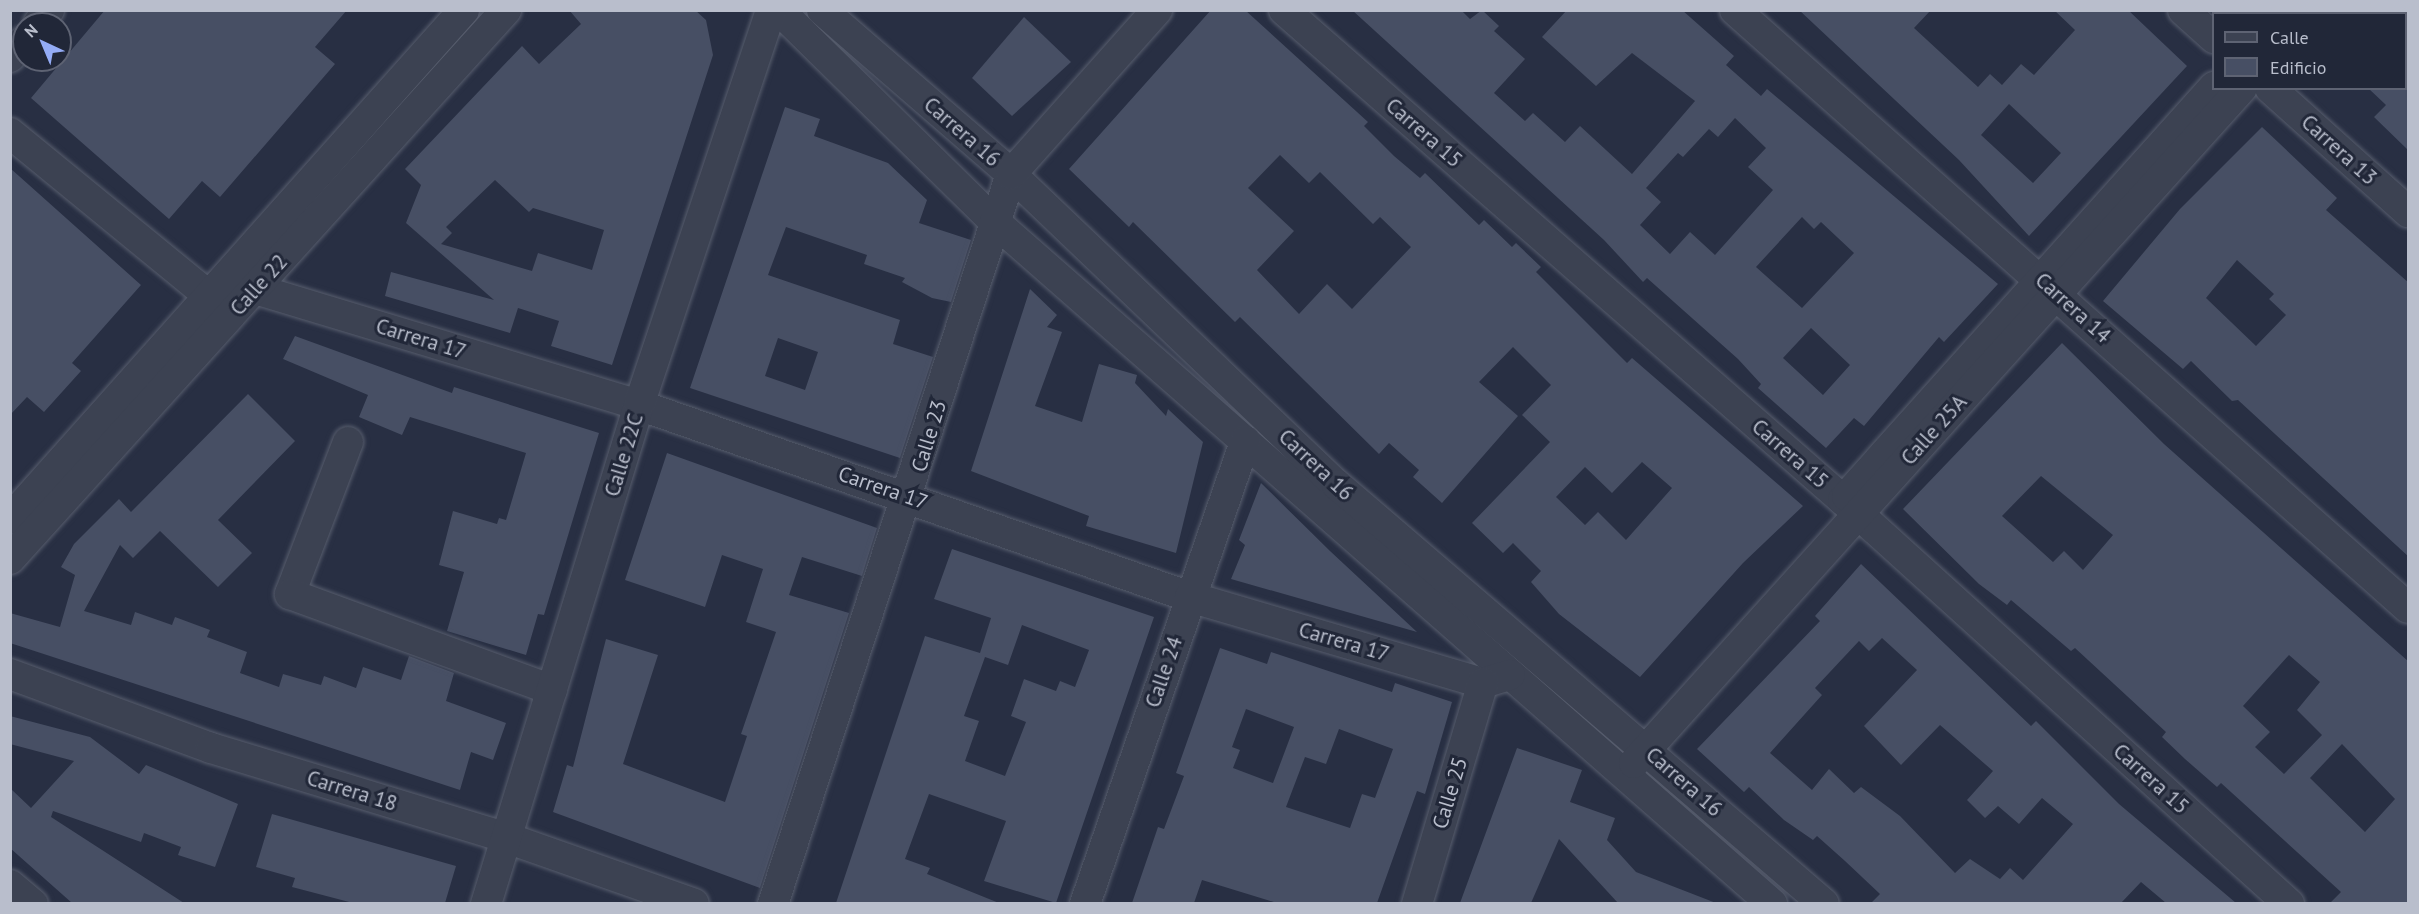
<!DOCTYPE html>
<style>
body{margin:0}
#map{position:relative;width:2419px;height:914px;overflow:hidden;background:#282f43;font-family:"PT Sans",sans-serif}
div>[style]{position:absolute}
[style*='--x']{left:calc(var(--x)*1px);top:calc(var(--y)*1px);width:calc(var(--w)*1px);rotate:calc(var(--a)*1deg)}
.building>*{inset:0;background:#474f64}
.roads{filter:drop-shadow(0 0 2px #575d6d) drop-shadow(0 0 2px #575d6d)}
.minor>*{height:30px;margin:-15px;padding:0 15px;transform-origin:15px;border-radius:15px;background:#3c4252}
span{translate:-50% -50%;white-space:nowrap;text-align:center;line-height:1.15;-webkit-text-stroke:6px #212738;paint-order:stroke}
.street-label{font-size:21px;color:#b9becc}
.frame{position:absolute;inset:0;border:12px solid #b9becc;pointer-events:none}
.legend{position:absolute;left:2212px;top:12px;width:195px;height:78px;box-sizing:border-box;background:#212738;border:2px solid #5e6373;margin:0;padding:8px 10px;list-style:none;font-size:18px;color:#b9becc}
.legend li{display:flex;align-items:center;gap:12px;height:30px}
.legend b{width:30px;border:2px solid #5e6373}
.north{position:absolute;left:12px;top:12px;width:60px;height:60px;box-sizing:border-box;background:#212738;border:2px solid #5e6373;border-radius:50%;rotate:316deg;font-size:16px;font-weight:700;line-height:24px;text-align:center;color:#b9becc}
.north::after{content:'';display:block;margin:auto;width:21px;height:27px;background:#94acf6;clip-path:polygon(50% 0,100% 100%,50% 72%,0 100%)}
</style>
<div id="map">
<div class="building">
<div style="clip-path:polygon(105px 10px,347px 10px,315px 47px,335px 64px,220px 197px,202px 181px,169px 219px,31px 98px)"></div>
<div style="clip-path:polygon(evenodd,569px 10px,695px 10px,706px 20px,713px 55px,612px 365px,551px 346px,559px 321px,518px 308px,510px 333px,385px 296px,391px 272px,494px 300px,406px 223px,421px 185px,405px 169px,522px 46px,539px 64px,581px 24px,569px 10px,495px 180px,529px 212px,533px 208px,604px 230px,592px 270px,538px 253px,532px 271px,441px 244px,452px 233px,446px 227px,495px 180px)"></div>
<div style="clip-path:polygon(evenodd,1211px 10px,1245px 10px,1368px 122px,1364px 126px,1394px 156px,1420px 178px,1425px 173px,1479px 225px,1484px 220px,1512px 247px,1516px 243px,1541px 267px,1536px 272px,1627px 363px,1632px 358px,1803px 506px,1743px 563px,1640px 677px,1559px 614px,1531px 582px,1541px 571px,1513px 543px,1503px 553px,1472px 523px,1550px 442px,1522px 415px,1551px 385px,1513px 347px,1479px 382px,1518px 416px,1442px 503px,1413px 477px,1419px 470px,1389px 443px,1379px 454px,1240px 317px,1235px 322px,1133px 222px,1129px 227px,1069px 169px,1211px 10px,1280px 155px,1309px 183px,1320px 172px,1373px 224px,1380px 217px,1411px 247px,1352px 309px,1327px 284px,1299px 314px,1257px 270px,1294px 231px,1248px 188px,1280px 155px,1211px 10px,1642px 462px,1672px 488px,1626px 540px,1598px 512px,1585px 525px,1556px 497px,1585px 467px,1612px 493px,1642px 462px)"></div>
<div style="clip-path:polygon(evenodd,1352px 10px,1461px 10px,1470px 19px,1482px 10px,1499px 26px,1494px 31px,1525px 59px,1494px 93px,1525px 121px,1533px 113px,1565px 142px,1580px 126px,1632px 174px,1695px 101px,1632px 53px,1596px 86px,1542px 37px,1567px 10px,1682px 10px,1734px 56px,1726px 65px,1761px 96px,1767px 89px,1998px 284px,1944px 342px,1939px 337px,1864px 426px,1854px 418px,1826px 448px,1758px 388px,1761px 384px,1738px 359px,1647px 278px,1643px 282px,1604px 240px,1352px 10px,1735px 118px,1766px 148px,1748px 167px,1773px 190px,1715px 255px,1690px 232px,1670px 254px,1640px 225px,1661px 202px,1646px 188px,1678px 153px,1683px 157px,1709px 129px,1718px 137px,1735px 118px,1352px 10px,1802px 217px,1814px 229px,1821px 222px,1854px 253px,1802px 308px,1756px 267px,1802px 217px,1352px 10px,1811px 328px,1850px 365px,1823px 395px,1783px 358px,1811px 328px)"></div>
<div style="clip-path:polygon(evenodd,1799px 10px,1931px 10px,1914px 28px,1978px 87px,1990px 74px,2002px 85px,2021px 64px,2034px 75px,2075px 30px,2054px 10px,2128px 10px,2187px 66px,2029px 236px,1959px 160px,1799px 10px,2009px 104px,2061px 153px,2033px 183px,1981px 135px,2009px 104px)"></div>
<div style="clip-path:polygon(1024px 17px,1071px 62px,1012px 116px,972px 78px)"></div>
<div style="clip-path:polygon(2409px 84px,2409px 151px,2374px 117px,2386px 105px,2368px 88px,2406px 88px)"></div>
<div style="clip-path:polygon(evenodd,785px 107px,820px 119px,814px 136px,888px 163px,927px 200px,919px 223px,971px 240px,951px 302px,932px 298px,902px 282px,905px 278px,864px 264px,867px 255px,786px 227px,768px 275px,900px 320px,893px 344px,933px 357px,900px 458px,690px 388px,785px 107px,778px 338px,818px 352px,805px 390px,765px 376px,778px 338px)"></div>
<div style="clip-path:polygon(evenodd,2262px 127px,2337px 198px,2326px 210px,2409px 283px,2409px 557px,2238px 400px,2232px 401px,2191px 361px,2183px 369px,2103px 301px,2180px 209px,2262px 127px,2237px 260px,2274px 294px,2269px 299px,2286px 315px,2256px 346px,2206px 298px,2237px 260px)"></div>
<div style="clip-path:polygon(10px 168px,141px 285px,72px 363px,81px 371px,44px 412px,27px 397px,10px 415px)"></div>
<div style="clip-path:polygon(1030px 289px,1057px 315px,1047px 327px,1062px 332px,1035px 406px,1082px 422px,1099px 364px,1137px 375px,1135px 383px,1166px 416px,1168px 409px,1203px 442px,1176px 553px,1086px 526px,1089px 516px,971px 471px)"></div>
<div style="clip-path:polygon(295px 336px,452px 393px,454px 387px,599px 433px,544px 615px,538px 614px,526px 655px,447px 631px,464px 572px,439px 565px,453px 511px,497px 524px,499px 518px,506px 520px,526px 453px,410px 417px,402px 435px,359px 417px,368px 395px,283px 359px)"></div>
<div style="clip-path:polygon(evenodd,2062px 343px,2164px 444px,2409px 662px,2409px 903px,2330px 903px,2341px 892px,2221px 783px,2217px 787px,2185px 759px,2162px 737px,2166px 732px,2075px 648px,2071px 651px,2011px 600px,2007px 605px,1979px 584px,1903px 509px,2062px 343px,2041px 476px,2113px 535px,2083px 570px,2064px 551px,2053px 562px,2002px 516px,2041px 476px,2062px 343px,2289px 655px,2320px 682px,2297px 710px,2322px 735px,2284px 774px,2255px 747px,2270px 732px,2243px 706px,2289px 655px,2062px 343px,2342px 744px,2395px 799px,2365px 832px,2310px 778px,2342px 744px)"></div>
<div style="clip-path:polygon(248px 394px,295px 441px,218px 520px,252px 553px,218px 587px,160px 531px,133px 558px,120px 545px,84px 611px,131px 625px,135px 612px,172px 625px,175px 617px,210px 630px,207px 637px,247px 652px,240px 673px,279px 687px,283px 674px,321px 685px,324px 676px,356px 688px,363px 667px,401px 680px,409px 656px,454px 673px,446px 701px,506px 723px,493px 760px,471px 752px,460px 790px,10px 643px,10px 613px,60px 627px,75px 575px,61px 567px,74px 544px,119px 499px,131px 512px)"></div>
<div style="clip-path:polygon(667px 453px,877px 528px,862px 576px,802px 557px,789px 595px,849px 613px,760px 888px,553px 812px,567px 765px,573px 767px,606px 639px,658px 655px,623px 764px,725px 802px,747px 736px,741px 734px,776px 632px,746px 622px,763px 569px,722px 555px,705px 607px,625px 580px)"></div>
<div style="clip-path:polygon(1261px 483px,1330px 551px,1417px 632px,1231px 579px,1245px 545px,1239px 540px)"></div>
<div style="clip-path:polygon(evenodd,952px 549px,1154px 617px,1056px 903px,984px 881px,1006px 821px,929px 794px,905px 859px,930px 868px,927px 874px,999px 903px,836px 903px,925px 636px,980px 653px,991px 618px,934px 599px,952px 549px,1022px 625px,1089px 650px,1075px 687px,1060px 681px,1056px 691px,1024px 679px,1011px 716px,1026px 722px,1005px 776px,965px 761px,979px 721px,964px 716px,985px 657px,1008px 665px,1022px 625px)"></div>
<div style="clip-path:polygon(evenodd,1861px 564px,2031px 726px,2036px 721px,2119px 804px,2236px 903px,2166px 903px,2141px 882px,2121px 903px,1871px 903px,1880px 894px,1845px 861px,1817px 836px,1813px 840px,1784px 820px,1749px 787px,1744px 792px,1697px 749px,1820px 621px,1815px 616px,1861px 564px,1882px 638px,1917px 670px,1864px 726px,1901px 765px,1940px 725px,1993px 771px,1967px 800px,1985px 818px,1998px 806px,2019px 824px,2042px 798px,2073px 824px,2023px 880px,2010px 868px,2000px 879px,1970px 859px,1955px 873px,1900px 816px,1861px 787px,1854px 793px,1829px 769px,1812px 790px,1770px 753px,1822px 695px,1815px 688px,1859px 641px,1869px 651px,1882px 638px)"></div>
<div style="clip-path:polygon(evenodd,1220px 648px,1267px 664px,1271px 652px,1392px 692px,1395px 683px,1452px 702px,1425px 794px,1417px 791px,1377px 903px,1277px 903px,1202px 880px,1194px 903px,1132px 903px,1158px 827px,1164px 829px,1184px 776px,1176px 773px,1220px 648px,1246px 709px,1294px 727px,1273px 783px,1233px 768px,1240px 750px,1232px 747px,1246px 709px,1220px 648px,1339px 729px,1393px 749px,1375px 798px,1362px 794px,1350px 828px,1286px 807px,1305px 757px,1326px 764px,1339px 729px)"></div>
<div style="clip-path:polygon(10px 716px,90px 737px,139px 774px,146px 765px,238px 804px,215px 867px,178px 855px,181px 847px,144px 833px,141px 842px,53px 811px,51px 817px,184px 903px,72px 903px,10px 848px,10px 788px,31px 808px,74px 761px,10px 744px)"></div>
<div style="clip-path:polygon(1517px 748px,1582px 770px,1570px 802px,1615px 818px,1607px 840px,1636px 872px,1716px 903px,1618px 903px,1559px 839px,1531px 903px,1460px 903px)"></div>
<div style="clip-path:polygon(272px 814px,456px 866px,445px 903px,353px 903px,292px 887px,295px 878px,256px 867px)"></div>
</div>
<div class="roads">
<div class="minor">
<div style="--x:779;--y:10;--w:303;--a:44.5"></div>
<div style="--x:995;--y:222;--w:1034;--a:41.27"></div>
<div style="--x:822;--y:10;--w:250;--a:40.9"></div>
<div style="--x:1011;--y:174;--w:451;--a:43.7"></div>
<div style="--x:1337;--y:485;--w:642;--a:40.71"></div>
<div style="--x:1284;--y:10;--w:743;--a:41.24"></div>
<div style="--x:1843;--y:500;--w:602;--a:42.17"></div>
<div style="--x:1735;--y:10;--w:900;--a:41.62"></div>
<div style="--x:2183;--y:10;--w:42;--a:42.1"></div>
<div style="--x:2279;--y:14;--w:5;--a:-53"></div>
<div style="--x:2310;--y:14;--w:5;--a:-53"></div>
<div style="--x:38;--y:24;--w:18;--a:-52"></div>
<div style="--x:10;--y:57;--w:21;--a:-49"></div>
<div style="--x:2270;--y:88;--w:186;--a:41.9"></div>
<div style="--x:10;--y:133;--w:257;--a:39.3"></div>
<div style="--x:255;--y:289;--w:401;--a:16.8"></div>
<div style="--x:639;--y:405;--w:583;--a:19.21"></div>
<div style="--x:1190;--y:597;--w:305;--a:16.4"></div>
<div style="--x:1483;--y:683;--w:28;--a:-17"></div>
<div style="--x:348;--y:442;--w:163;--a:110.9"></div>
<div style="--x:290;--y:594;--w:279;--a:20.1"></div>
<div style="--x:1847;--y:496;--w:550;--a:-48.1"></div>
<div style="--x:10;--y:519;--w:682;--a:-48.27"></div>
<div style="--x:10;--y:559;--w:740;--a:-47.9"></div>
<div style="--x:10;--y:674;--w:214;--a:20.2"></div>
<div style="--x:211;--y:748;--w:309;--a:16.9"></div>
<div style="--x:507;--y:838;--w:198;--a:19.4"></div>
<div style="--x:1634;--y:763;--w:908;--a:-47.99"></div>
<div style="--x:10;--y:885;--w:30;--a:40"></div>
<div style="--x:486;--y:904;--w:522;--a:-72.95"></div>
<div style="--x:639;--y:405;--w:416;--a:-71.5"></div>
<div style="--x:773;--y:904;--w:768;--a:-71.94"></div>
<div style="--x:1011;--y:174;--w:220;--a:-48.3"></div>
<div style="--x:1085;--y:904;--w:490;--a:-70.9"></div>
<div style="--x:1417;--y:904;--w:231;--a:-73.4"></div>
</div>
</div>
<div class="street-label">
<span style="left:962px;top:132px;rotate:41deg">Carrera 16</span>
<span style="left:1424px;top:133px;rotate:41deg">Carrera 15</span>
<span style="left:2339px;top:150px;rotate:42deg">Carrera 13</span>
<span style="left:259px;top:285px;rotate:-48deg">Calle 22</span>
<span style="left:2073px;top:308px;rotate:42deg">Carrera 14</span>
<span style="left:421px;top:339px;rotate:17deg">Carrera 17</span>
<span style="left:1934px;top:430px;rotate:-48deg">Calle 25A</span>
<span style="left:929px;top:436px;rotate:-73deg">Calle 23</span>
<span style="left:1790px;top:454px;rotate:41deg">Carrera 15</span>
<span style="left:624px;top:455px;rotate:-73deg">Calle 22C</span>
<span style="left:1316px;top:465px;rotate:43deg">Carrera 16</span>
<span style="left:883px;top:488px;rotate:19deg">Carrera 17</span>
<span style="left:1344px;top:642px;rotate:16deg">Carrera 17</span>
<span style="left:1164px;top:672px;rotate:-71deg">Calle 24</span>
<span style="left:2151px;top:779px;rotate:42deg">Carrera 15</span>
<span style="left:1684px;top:782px;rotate:41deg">Carrera 16</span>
<span style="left:352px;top:791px;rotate:17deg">Carrera 18</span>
<span style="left:1450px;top:793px;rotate:-73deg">Calle 25</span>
</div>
<div class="frame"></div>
<ul class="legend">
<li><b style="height:8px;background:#3c4252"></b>Calle</li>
<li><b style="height:16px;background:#474f64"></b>Edificio</li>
</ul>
<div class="north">N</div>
</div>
